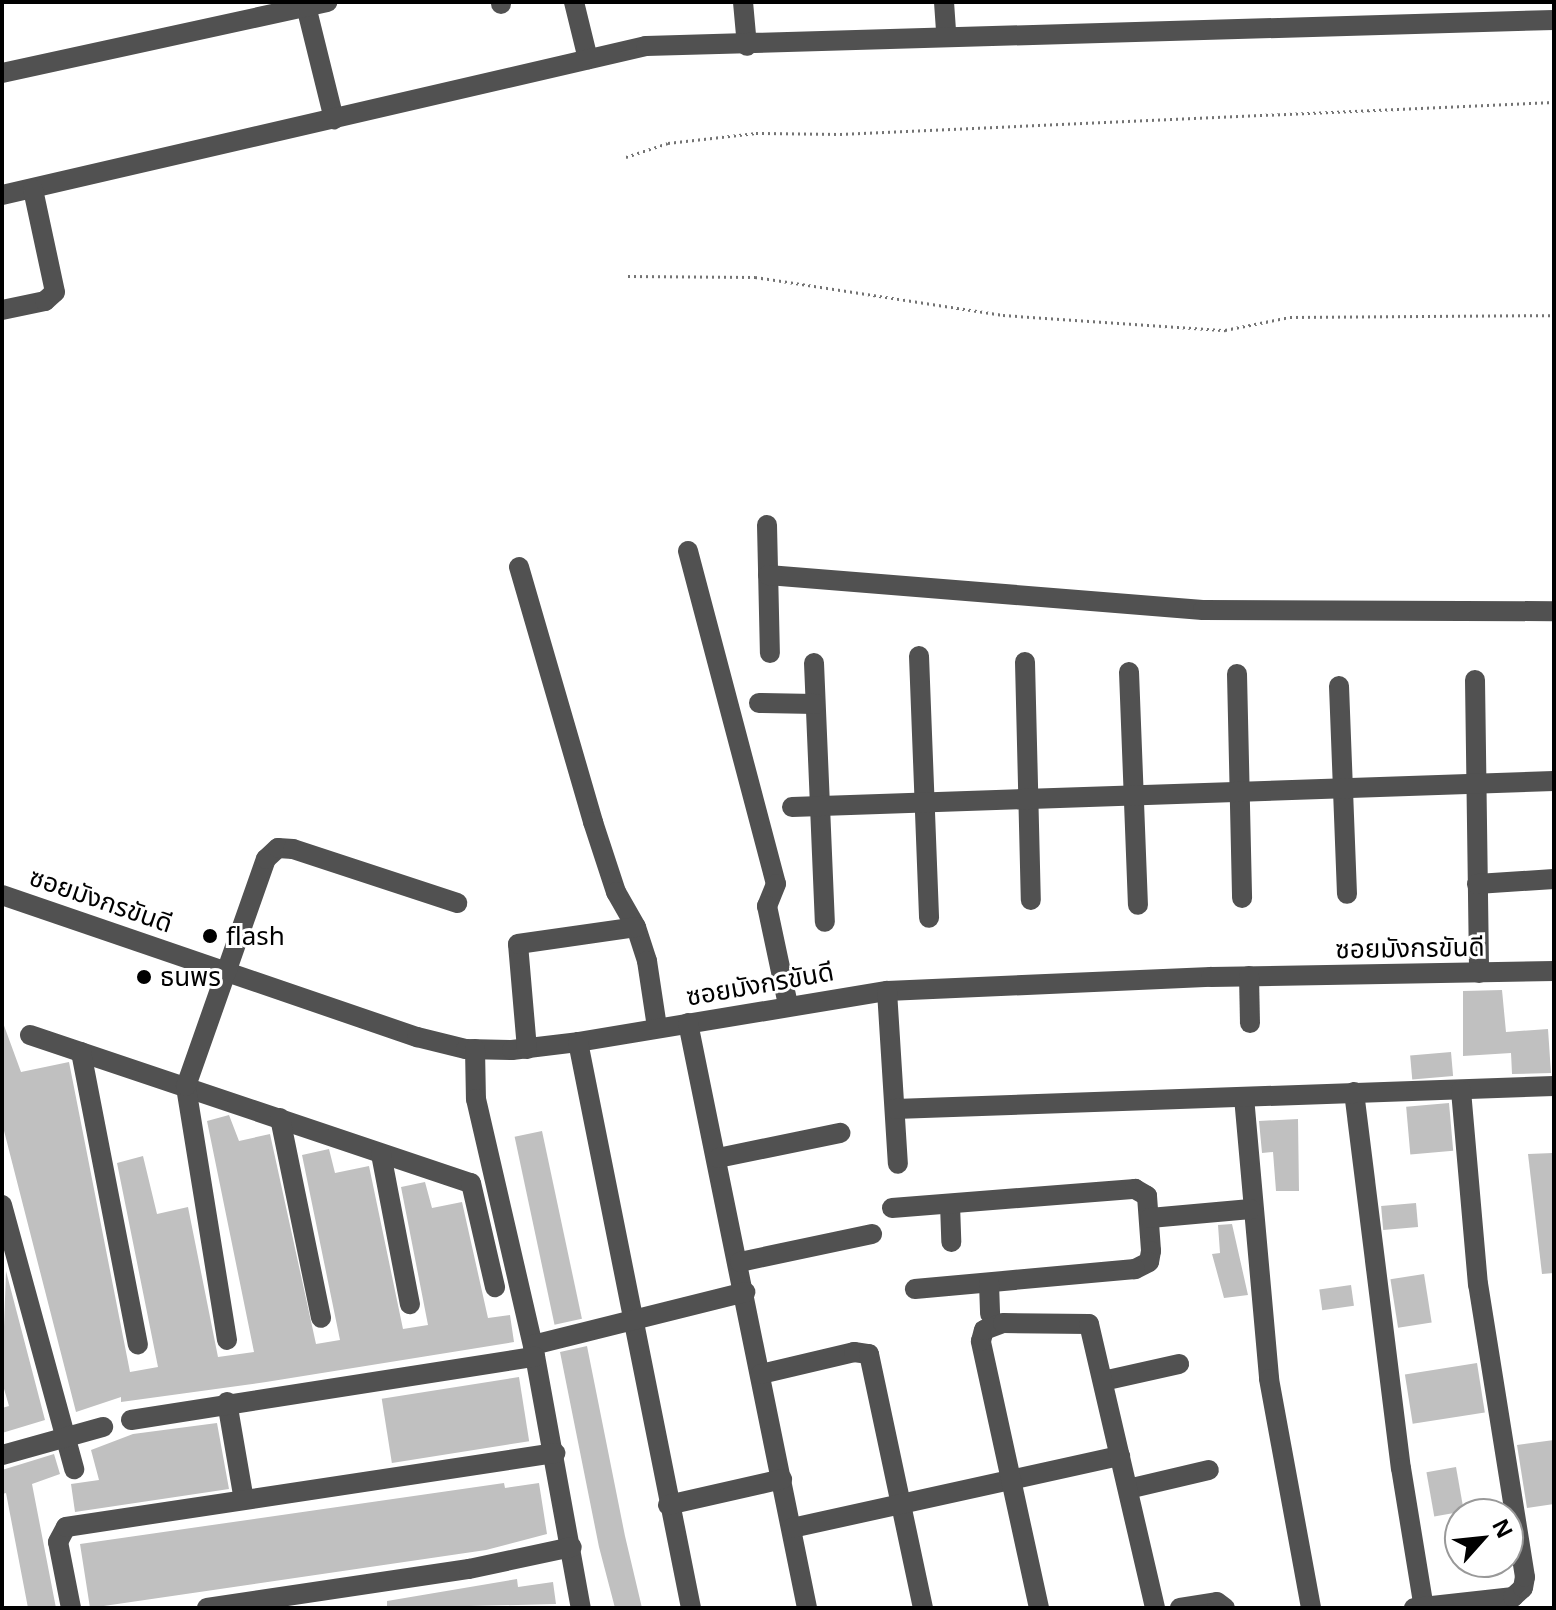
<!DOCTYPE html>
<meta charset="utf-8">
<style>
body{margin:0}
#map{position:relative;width:1556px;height:1610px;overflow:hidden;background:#fff;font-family:"Noto Sans","Noto Sans Thai",sans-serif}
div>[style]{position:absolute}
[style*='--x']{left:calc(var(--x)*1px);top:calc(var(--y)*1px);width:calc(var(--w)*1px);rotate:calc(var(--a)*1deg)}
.building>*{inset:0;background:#c0c0c0;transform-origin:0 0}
.path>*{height:3px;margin-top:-1.5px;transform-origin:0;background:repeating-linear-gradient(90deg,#737373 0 2px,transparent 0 6px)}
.minor>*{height:20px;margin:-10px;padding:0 10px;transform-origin:10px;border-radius:10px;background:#515151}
.dots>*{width:22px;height:22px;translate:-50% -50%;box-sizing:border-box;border:4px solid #fff;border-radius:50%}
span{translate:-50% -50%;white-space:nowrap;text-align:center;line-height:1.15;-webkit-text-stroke:6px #fff;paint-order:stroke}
.street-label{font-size:26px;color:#000}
.poi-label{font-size:26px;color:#000}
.left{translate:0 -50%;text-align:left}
.frame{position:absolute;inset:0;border:4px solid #000;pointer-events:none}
.north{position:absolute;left:1444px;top:1498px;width:80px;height:80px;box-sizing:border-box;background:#fff;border:2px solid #999;border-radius:50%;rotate:63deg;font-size:22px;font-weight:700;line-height:32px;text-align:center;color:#000}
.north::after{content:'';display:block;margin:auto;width:28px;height:36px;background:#000;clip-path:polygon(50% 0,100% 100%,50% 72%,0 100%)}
</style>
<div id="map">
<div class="building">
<div style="clip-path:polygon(1502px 990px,1506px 1032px,1548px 1029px,1551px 1073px,1512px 1074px,1511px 1053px,1463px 1056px,1463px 991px)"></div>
<div style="clip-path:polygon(2px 1020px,21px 1072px,69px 1062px,130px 1372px,158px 1367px,117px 1163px,143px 1156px,157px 1214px,188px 1207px,218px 1357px,254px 1352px,207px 1121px,229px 1115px,239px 1141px,270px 1134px,316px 1344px,340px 1340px,302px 1155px,329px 1149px,335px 1173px,369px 1166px,403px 1329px,428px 1325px,401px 1187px,425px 1182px,432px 1208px,462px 1202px,488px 1318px,510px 1315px,514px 1342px,266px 1382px,121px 1402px,121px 1397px,76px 1412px,2px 1123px)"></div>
<div style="left:1451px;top:1052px;width:24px;height:41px;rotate:85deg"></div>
<div style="left:1449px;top:1103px;width:48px;height:43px;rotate:85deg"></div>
<div style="clip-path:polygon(1298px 1119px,1299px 1191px,1276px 1191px,1273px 1152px,1262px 1153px,1259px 1121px)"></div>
<div style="left:542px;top:1131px;width:192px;height:28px;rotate:78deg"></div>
<div style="clip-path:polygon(1553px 1153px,1554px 1273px,1542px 1274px,1528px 1154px)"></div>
<div style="left:1416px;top:1203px;width:24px;height:35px;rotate:85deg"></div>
<div style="clip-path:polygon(1232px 1224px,1248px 1295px,1224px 1298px,1212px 1254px,1220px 1253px,1218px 1225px)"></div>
<div style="clip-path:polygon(6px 1271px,45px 1420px,2px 1433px,2px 1408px,9px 1406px,2px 1382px)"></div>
<div style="left:1424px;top:1274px;width:49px;height:34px;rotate:81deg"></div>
<div style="left:1351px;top:1285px;width:21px;height:32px;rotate:82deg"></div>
<div style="clip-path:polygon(587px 1346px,625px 1536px,642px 1608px,615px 1608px,599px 1547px,560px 1352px)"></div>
<div style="left:1477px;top:1363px;width:50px;height:73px;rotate:81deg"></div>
<div style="left:519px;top:1377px;width:65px;height:139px;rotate:81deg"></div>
<div style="clip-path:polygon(217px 1423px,229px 1489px,75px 1512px,71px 1484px,99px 1480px,91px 1450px,133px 1434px)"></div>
<div style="clip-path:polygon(1554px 1440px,1554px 1504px,1527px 1508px,1517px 1445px)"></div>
<div style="clip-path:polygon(54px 1454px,60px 1474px,32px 1484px,56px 1608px,28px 1608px,6px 1493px,2px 1494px,2px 1470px)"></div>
<div style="left:1456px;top:1467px;width:45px;height:30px;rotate:80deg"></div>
<div style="clip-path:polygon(504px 1483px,505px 1488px,539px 1483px,547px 1534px,486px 1550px,90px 1608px,80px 1544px)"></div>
<div style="clip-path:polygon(517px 1579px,518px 1587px,553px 1582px,556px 1604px,387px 1608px,387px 1601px)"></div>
</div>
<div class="path">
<div style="--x:626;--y:157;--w:44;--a:-18.4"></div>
<div style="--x:668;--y:143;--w:89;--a:-6.5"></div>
<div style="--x:756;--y:133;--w:84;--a:0.7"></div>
<div style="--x:840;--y:134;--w:715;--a:-2.57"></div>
<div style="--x:628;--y:276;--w:127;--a:0.5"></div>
<div style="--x:755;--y:277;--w:251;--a:8.7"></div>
<div style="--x:1003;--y:315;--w:223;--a:3.9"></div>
<div style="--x:1225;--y:330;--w:66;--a:-11.3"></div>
<div style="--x:1290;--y:317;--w:264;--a:-0.4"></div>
</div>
<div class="minor">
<div style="--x:305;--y:2;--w:121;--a:76.1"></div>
<div style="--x:574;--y:2;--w:59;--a:76.2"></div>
<div style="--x:743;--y:2;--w:44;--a:84.8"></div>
<div style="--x:944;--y:2;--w:32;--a:86"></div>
<div style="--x:501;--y:4;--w:2;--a:-90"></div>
<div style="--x:2;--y:73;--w:333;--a:-12.3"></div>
<div style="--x:2;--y:195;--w:661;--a:-13.03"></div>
<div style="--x:646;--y:46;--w:908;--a:-1.64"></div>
<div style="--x:2;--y:310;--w:44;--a:-11.8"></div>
<div style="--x:45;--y:301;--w:13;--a:-42"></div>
<div style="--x:55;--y:292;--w:105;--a:-102.1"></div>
<div style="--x:767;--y:525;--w:128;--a:88.7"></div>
<div style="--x:688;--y:551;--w:344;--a:75.2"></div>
<div style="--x:776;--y:884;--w:24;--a:112"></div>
<div style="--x:767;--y:906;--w:101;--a:78"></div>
<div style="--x:519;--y:567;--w:266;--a:73.8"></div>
<div style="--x:593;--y:822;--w:74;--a:71.8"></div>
<div style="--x:616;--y:892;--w:40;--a:60.3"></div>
<div style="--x:636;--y:927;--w:36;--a:72"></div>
<div style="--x:647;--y:961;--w:67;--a:81.4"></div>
<div style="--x:768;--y:575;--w:436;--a:4.6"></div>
<div style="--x:1203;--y:610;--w:351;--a:0.2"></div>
<div style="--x:919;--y:656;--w:262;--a:87.8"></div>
<div style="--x:1025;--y:662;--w:238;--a:88.6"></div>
<div style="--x:814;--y:663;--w:259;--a:87.6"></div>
<div style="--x:1129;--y:672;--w:233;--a:87.8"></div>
<div style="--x:1237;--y:674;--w:224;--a:88.7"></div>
<div style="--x:1475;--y:680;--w:293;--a:89.2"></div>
<div style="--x:1339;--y:686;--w:208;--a:87.8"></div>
<div style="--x:759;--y:703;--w:56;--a:1"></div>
<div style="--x:792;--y:807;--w:762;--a:-1.95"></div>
<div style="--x:1477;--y:884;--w:77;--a:-3.7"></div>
<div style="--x:2;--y:895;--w:439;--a:18.9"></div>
<div style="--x:417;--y:1037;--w:50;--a:13.8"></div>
<div style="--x:466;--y:1049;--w:46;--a:1.2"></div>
<div style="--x:512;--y:1050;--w:66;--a:-6.9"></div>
<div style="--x:578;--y:1042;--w:313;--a:-9.4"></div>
<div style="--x:887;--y:991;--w:324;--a:-2.5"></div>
<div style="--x:1211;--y:977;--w:343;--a:-1"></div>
<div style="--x:1249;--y:976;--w:47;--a:88.8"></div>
<div style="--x:887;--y:991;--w:173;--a:86.4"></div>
<div style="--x:688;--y:1023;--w:597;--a:78.5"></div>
<div style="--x:30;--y:1035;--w:465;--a:18.6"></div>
<div style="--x:471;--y:1183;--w:107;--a:77"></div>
<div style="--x:578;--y:1042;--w:577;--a:78.71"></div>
<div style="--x:475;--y:1049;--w:50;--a:88.9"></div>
<div style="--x:476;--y:1099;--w:253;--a:77"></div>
<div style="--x:533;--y:1345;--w:267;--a:79.7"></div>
<div style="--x:527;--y:1049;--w:105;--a:-94.9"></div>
<div style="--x:518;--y:944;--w:119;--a:-8.2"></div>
<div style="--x:81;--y:1052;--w:298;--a:79"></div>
<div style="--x:1354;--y:1092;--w:379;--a:82.9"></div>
<div style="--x:1401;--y:1468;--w:142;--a:80.7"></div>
<div style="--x:1244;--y:1097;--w:283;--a:84.9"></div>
<div style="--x:1269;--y:1379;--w:233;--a:79.6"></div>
<div style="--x:895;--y:1109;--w:659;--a:-2"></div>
<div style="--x:280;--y:1118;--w:204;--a:78.4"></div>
<div style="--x:381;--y:1154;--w:153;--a:79.1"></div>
<div style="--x:718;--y:1158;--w:125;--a:-11.6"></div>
<div style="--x:950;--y:1204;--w:38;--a:88"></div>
<div style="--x:2;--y:1205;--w:274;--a:74.7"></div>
<div style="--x:892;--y:1208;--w:244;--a:-4.5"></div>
<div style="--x:1135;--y:1189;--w:14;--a:30"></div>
<div style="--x:1147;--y:1196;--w:55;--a:85.8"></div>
<div style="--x:1151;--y:1251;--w:11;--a:100"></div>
<div style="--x:1149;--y:1262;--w:16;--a:153"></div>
<div style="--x:1135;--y:1269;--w:221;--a:174.8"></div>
<div style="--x:1150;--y:1218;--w:101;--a:-5.1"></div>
<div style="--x:740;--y:1262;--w:135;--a:-12"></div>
<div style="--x:989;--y:1283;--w:31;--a:88"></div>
<div style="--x:227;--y:1340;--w:257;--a:-99.2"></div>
<div style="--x:186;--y:1086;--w:241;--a:-70.6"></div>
<div style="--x:266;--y:859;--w:16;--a:-43"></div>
<div style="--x:278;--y:848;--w:15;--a:4"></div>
<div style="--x:293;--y:849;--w:173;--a:18.2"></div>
<div style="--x:533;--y:1345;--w:219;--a:-14"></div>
<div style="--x:761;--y:1374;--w:96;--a:-13.3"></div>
<div style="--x:854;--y:1352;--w:15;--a:8"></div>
<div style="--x:869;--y:1354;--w:260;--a:78"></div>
<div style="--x:1103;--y:1381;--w:78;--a:-12.6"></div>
<div style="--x:227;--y:1402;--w:99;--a:80.2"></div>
<div style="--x:131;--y:1420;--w:409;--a:-8.9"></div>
<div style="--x:2;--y:1455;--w:105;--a:-15.5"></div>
<div style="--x:1128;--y:1489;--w:83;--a:-13.2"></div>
<div style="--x:668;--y:1505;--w:117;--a:-12.8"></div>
<div style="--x:792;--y:1528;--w:336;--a:-12.4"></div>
<div style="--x:71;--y:1608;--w:67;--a:-101.1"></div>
<div style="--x:58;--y:1542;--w:17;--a:-62"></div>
<div style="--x:66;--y:1527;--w:495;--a:-8.6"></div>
<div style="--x:207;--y:1608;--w:265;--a:-8.5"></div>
<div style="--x:469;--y:1569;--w:105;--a:-12.1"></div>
<div style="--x:1039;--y:1608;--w:273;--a:-102.3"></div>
<div style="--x:981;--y:1341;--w:11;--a:-75"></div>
<div style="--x:984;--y:1330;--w:20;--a:-20"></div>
<div style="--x:1003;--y:1323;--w:86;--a:0.7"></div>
<div style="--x:1089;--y:1324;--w:292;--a:76.9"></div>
<div style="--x:1180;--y:1608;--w:37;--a:-9"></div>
<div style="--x:1217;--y:1602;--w:10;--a:37"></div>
<div style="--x:1414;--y:1608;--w:100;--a:-6.3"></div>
<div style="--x:1513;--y:1597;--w:13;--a:-42"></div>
<div style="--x:1523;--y:1588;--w:11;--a:-80"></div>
<div style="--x:1525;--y:1577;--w:296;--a:-99.1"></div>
<div style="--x:1478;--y:1285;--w:195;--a:-95"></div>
</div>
<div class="dots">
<div style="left:210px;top:936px;background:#000"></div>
<div style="left:144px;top:977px;background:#000"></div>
</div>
<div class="street-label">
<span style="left:101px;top:900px;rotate:19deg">ซอยมังกรขันดี</span>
<span style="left:1410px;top:948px;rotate:-1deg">ซอยมังกรขันดี</span>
<span style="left:760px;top:984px;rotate:-10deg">ซอยมังกรขันดี</span>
</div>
<div class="poi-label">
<span class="left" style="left:226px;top:936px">flash</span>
<span class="left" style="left:160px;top:977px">ธนพร</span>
</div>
<div class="frame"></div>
<div class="north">N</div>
</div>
